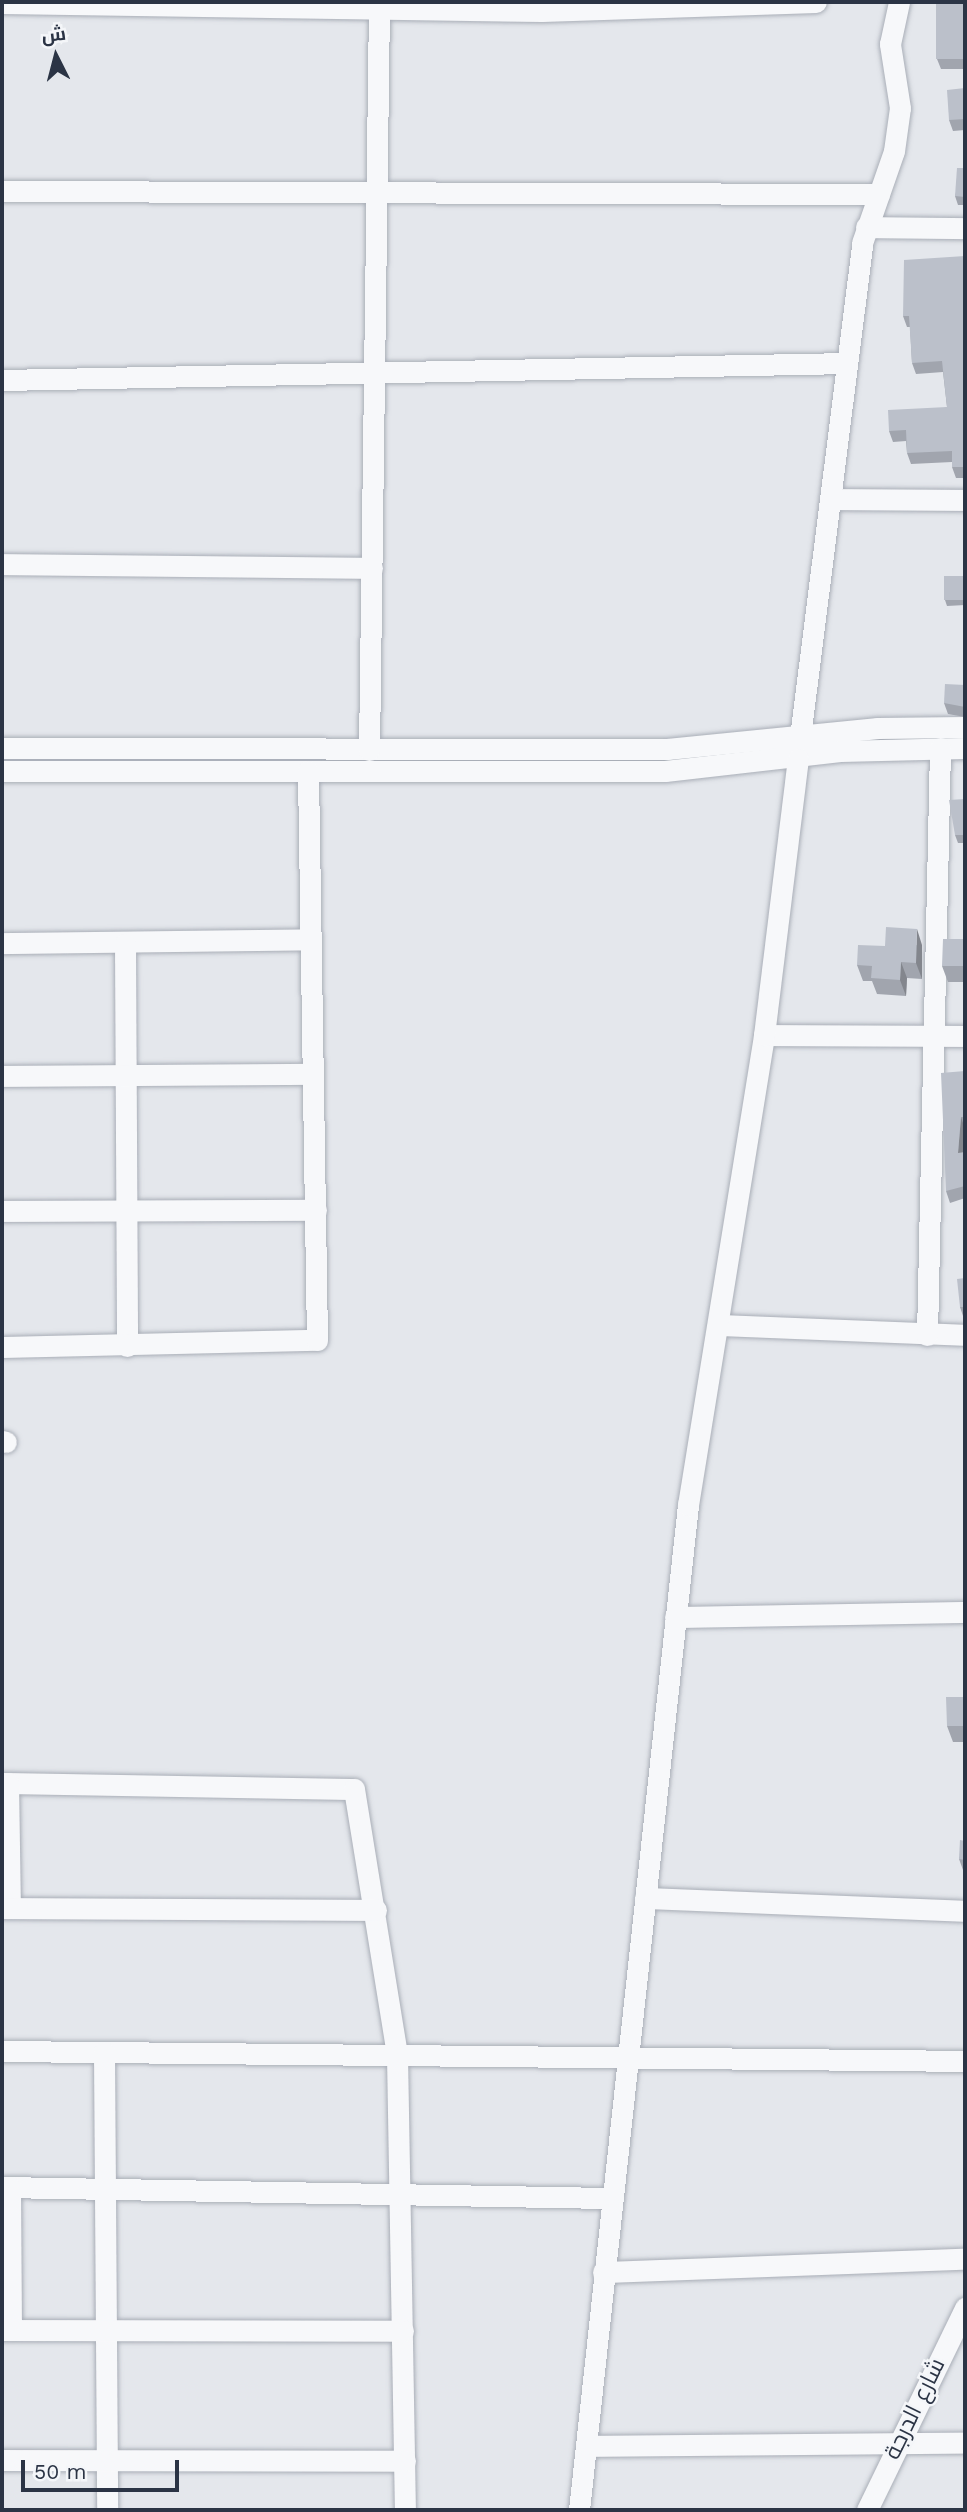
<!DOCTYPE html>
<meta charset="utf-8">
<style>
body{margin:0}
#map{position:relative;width:967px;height:2512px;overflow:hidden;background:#e4e7ec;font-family:"Work Sans",Cairo,sans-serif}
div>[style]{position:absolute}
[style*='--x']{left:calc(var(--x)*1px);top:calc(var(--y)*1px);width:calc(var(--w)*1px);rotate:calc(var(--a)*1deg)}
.roads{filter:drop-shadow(0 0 2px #a9aeb7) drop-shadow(0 0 2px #a9aeb7)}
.minor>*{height:21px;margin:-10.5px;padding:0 10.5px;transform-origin:10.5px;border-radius:10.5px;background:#f7f8fa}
.wall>*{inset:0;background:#a1a5ae}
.shaded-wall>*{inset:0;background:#83868d}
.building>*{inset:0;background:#bbc0ca;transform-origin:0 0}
span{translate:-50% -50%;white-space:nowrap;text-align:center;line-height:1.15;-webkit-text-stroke:5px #f4f6f9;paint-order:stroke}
.street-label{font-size:23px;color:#2b3445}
.frame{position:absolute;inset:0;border:4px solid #2b3445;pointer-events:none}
.north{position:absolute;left:21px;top:21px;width:70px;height:70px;-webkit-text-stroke:5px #f4f6f9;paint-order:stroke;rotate:354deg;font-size:19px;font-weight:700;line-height:28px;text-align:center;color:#2b3445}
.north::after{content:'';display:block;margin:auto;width:24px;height:32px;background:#2b3445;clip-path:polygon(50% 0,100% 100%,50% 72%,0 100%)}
.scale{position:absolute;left:21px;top:2460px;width:158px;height:32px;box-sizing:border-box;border:4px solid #2b3445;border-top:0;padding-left:9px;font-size:21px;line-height:24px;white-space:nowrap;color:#2b3445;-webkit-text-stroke:5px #f4f6f9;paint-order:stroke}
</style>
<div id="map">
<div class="roads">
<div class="minor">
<div style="--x:2;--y:3;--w:540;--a:0.85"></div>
<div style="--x:542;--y:11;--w:274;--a:-1.9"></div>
<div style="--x:2;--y:191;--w:877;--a:0.2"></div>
<div style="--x:866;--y:227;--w:99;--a:0.6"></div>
<div style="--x:2;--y:380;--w:845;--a:-1.15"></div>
<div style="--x:833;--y:499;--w:132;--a:0.4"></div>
<div style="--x:2;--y:564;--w:370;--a:0.6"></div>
<div style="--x:800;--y:737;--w:498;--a:-82.8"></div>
<div style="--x:862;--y:243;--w:97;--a:-70.8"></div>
<div style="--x:894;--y:151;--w:43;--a:-82.1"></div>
<div style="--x:900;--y:108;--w:65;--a:-98.9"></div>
<div style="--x:890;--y:44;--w:43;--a:-77.9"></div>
<div style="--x:2;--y:748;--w:665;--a:0.09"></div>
<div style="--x:667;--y:749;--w:212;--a:-5.7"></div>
<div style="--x:878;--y:728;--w:87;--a:-0.7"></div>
<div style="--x:369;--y:750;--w:748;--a:-89.23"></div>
<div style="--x:2;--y:771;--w:663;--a:0"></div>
<div style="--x:665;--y:771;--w:176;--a:-6.5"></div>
<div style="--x:840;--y:751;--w:125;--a:-1.4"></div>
<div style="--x:2;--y:943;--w:306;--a:-0.7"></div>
<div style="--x:125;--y:944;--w:402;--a:89.7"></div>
<div style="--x:764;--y:1035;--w:201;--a:0.3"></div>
<div style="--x:2;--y:1076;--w:311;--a:-0.4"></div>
<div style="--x:2;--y:1211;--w:314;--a:-0.2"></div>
<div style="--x:718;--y:1325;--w:247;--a:2.3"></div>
<div style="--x:927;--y:1335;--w:587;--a:-88.73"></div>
<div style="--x:2;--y:1347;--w:315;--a:-1.3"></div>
<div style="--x:317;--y:1340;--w:569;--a:-90.91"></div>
<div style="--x:2;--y:1441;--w:4;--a:14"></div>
<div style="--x:675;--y:1617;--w:290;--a:-1"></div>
<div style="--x:2;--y:1783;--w:352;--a:1"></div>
<div style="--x:354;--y:1789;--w:269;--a:80.8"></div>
<div style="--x:397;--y:2055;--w:455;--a:89"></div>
<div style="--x:8;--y:1783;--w:125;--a:89.1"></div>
<div style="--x:645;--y:1898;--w:320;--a:2.3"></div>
<div style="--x:2;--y:1908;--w:374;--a:0.3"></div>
<div style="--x:2;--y:2051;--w:963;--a:0.59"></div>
<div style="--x:104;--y:2052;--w:458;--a:89.6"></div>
<div style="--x:2;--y:2187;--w:607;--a:1.04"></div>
<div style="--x:10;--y:2187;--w:143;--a:89.6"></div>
<div style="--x:603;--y:2272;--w:362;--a:-2.1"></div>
<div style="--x:2;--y:2330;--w:401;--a:0.1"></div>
<div style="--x:586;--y:2446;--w:379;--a:-0.5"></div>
<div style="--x:2;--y:2460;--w:403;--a:0.1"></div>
<div style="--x:579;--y:2510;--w:1011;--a:-83.81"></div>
<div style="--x:688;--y:1505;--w:476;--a:-80.8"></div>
<div style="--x:764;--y:1035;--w:278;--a:-83"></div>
<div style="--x:867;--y:2510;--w:225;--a:-64.1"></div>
</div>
</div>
<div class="wall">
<div style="clip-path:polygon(965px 2px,965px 69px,941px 69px,937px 59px)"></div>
<div style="clip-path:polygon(965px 88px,965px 130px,953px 131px,949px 120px)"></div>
<div style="clip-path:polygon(965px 168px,965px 205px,958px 205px,955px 196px)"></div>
<div style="clip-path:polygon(965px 256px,965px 478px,956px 478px,952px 467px,952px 462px,911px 464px,907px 453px,906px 441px,893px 442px,889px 431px,947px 407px,943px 372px,916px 374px,912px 363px,910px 327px,907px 327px,903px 316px)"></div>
<div style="clip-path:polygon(965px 576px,965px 605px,947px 606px,945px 600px)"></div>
<div style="clip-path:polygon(965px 685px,965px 717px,948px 714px,944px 703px)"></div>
<div style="clip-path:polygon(965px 799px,965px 843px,958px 843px,955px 835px)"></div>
<div style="clip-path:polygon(965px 920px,965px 982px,948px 982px,942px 966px,963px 939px)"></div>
<div style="clip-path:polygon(922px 945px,922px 979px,907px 978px,906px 996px,877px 994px,872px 981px,863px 981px,857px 965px,885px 946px)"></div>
<div style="clip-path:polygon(965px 1071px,965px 1129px,963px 1152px,965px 1152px,965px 1198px,950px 1203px,946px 1191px)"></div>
<div style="clip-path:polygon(965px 1278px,965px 1319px,964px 1319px,960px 1307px)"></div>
<div style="clip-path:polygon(965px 1668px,965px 1742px,953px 1742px,947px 1726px,963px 1697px)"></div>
<div style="clip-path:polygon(965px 1841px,965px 1870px,963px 1870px,959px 1859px)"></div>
</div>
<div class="shaded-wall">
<div style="clip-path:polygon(917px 929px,922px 945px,922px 979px,916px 963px)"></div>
<div style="clip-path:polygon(901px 962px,907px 978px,906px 996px,900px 980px)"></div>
<div style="clip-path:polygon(961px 1117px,965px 1129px,963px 1164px,958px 1153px)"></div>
</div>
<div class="building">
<div style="left:936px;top:2px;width:29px;height:57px"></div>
<div style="clip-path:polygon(965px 88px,965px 119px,949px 120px,947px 90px)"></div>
<div style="clip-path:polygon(957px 168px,965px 168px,965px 197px,955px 196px)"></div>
<div style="clip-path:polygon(965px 256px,965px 467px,952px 467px,952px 451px,907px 453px,906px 430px,889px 431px,888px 410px,947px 407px,942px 361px,912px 363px,909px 316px,903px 316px,904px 260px)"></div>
<div style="left:944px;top:576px;width:21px;height:24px"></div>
<div style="clip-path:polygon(945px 684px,965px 685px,965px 707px,944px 703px)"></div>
<div style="clip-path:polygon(965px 799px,965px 835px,955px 835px,949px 800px)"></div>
<div style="clip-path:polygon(963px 920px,965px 920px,965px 966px,942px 966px,943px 939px,963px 939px)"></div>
<div style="clip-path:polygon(886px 927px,917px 929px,916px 963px,901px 962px,900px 980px,871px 978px,872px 966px,857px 965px,858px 945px,885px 946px)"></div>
<div style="clip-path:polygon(965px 1071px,965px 1117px,961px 1117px,958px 1153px,965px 1152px,965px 1186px,946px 1191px,941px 1073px)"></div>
<div style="clip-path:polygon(965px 1278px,965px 1307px,960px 1307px,957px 1279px)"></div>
<div style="clip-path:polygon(963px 1668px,965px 1668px,965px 1726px,947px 1726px,946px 1697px,963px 1697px)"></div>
<div style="clip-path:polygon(960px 1840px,965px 1841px,965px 1860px,959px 1859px)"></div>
</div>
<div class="street-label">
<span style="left:915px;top:2409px;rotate:-64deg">شارع الدرجة</span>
</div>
<div class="frame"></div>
<div class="north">ش</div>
<div class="scale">50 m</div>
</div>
